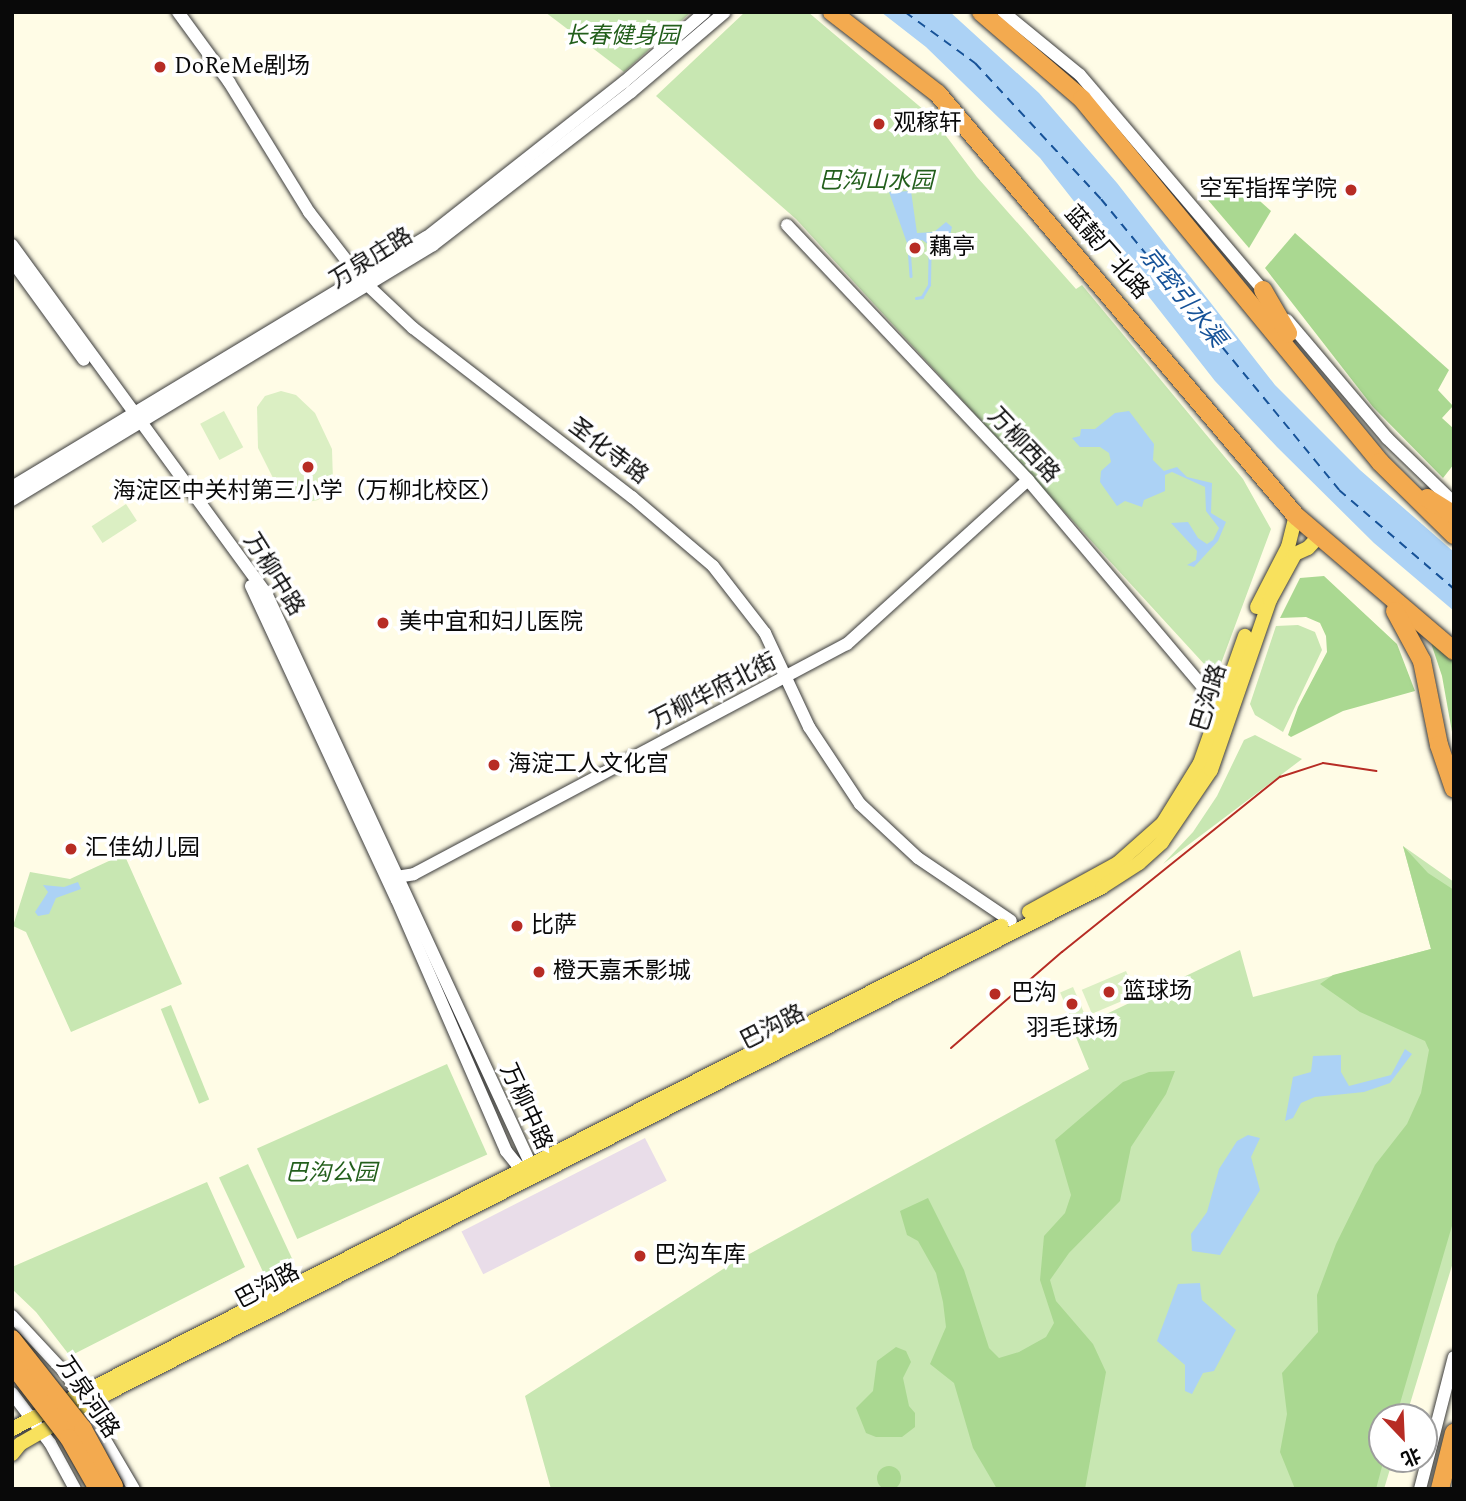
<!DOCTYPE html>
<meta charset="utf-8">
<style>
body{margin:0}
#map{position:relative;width:1466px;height:1501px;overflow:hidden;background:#fffce6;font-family:Spectral,"Noto Sans SC",serif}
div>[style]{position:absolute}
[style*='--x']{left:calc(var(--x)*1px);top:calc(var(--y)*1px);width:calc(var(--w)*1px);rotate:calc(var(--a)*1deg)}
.industrial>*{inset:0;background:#e9dde9;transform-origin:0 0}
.green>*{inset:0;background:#c8e7b2;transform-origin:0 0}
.forest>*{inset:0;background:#aad891}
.round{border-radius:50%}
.pitch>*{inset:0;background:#dbefc3;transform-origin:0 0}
.water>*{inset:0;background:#acd2f5}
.stream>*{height:2.5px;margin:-1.25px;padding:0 1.25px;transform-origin:1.25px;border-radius:1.25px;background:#acd2f5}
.ferry>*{height:2px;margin-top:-1px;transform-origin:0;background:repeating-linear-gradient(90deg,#165298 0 9px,transparent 0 16px)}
.roads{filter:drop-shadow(0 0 2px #3c3c3c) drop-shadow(0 0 2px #3c3c3c)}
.minor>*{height:12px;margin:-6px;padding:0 6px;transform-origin:6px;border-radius:6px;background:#fff}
.major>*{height:14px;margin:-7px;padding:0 7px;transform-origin:7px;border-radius:7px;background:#f8e15d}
.highway>*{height:18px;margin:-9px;padding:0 9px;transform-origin:9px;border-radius:9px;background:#f3aa4f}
.tram>*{height:2px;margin:-1px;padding:0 1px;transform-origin:1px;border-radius:1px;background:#b72c24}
.bridges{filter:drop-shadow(0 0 2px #1a1a1a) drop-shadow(0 0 2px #1a1a1a)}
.highway-bridge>*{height:18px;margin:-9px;padding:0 9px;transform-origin:9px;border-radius:9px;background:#f3aa4f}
.dots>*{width:19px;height:19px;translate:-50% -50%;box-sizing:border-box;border:4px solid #fff;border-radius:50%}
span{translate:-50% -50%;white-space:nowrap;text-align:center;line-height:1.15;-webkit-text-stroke:7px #fff;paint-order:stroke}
.park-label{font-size:23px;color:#235f1c;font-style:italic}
.poi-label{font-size:23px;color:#090909}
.left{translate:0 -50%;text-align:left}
.right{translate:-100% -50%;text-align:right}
.street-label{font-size:23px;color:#090909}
.water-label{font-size:24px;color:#165298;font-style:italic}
.frame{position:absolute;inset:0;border:14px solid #090909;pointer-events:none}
.north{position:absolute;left:1368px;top:1403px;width:70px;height:70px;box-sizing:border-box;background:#fff;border:2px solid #9d9d9d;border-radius:50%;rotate:157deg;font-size:19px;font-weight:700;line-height:28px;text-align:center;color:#090909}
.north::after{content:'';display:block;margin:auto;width:24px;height:32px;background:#b72c24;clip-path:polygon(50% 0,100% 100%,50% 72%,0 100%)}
</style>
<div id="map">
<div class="industrial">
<div style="left:645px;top:1138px;width:48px;height:206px;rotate:63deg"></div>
</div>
<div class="green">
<div style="clip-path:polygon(545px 12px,691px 12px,624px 72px)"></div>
<div style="clip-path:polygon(745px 12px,808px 12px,931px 116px,977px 177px,1076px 289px,1082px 285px,1243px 479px,1271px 529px,1216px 677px,796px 219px,656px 96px)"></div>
<div style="clip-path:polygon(1298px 625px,1315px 632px,1322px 650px,1283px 732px,1255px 715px,1250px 704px,1276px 626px)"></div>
<div style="clip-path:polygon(1255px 735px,1302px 759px,1163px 864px,1193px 832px,1217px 796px,1244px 740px)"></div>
<div style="clip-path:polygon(1403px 846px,1454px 882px,1454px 1259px,1406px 1417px,1382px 1417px,1382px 1459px,1393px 1459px,1384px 1489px,551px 1489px,525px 1396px,731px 1264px,1089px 1069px,1073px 1030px,1240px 950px,1253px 997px,1431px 949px)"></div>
<div style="clip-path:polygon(124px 854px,182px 984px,71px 1032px,26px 932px,13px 926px,30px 872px,70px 879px)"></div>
<div style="left:171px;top:1005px;width:102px;height:11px;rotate:68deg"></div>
<div style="left:447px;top:1064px;width:99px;height:208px;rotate:66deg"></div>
<div style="left:248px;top:1164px;width:110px;height:32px;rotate:65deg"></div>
<div style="clip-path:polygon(207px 1182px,245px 1267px,70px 1356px,36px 1312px,12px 1289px,12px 1267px)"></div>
</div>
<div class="forest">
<div style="clip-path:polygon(1242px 185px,1271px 211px,1249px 248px,1208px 200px)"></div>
<div style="clip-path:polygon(1295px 233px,1449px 370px,1438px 390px,1453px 406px,1442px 418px,1454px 429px,1454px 464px,1443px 478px,1373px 407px,1265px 268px)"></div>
<div style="clip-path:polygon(1324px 576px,1397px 644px,1415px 691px,1343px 711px,1291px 737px,1288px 735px,1298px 707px,1327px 652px,1326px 636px,1320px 623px,1306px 617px,1280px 618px,1300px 578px)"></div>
<div style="clip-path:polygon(1431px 643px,1454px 659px,1454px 743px,1442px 676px)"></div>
<div style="clip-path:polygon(1403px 846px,1428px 873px,1454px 890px,1454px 1219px,1396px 1417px,1382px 1417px,1384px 1459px,1376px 1489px,1295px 1489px,1280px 1452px,1287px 1414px,1282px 1373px,1318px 1332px,1317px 1295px,1336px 1244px,1375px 1165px,1407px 1124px,1421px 1093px,1429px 1050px,1425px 1041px,1360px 1012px,1320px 984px,1333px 975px,1431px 949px)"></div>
<div style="clip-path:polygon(1175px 1071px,1166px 1094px,1131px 1147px,1120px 1201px,1069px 1253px,1050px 1280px,1056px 1301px,1093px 1344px,1106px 1372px,1085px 1489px,997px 1489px,973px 1448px,954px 1383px,930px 1364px,946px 1327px,943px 1302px,936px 1273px,918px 1241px,907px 1235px,900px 1211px,928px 1198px,964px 1270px,989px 1348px,999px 1358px,1019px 1352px,1046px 1337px,1054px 1323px,1040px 1280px,1044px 1236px,1065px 1213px,1071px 1195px,1055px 1140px,1123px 1082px,1149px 1072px)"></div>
<div style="clip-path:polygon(896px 1347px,906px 1351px,911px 1362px,903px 1378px,909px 1406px,915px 1413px,915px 1427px,902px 1437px,876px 1437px,866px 1433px,856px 1408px,873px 1391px,877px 1361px)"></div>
<div class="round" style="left:877px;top:1466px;width:24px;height:24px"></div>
</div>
<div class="pitch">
<div style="clip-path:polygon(281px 391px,296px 395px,315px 413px,332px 449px,333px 482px,329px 492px,318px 500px,308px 502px,286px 491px,274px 480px,258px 448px,257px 407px,265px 396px)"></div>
<div style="left:224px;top:411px;width:41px;height:27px;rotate:62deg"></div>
<div style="left:126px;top:504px;width:20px;height:41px;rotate:57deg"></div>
<div style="left:1126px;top:971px;width:26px;height:48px;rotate:67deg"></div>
<div style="left:1073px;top:987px;width:30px;height:14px;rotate:67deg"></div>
</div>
<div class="water">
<div style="clip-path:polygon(881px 12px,950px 12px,1039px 93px,1117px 183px,1275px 385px,1360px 470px,1454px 552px,1454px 611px,1374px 543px,1277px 447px,1215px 381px,1040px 158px,926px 47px)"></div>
<div style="clip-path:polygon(911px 191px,917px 233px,934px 232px,946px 222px,952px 227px,950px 235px,931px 246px,922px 240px,908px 246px,889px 192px)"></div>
<div style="clip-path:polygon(1129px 411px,1154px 444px,1153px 460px,1164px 471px,1177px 467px,1187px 477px,1212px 483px,1211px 513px,1226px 522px,1218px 541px,1194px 567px,1187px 565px,1196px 560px,1197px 551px,1171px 523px,1188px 522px,1198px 538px,1207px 544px,1213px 540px,1219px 528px,1206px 511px,1205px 487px,1172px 472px,1165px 475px,1165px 491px,1144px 500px,1142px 507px,1125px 501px,1117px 506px,1100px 482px,1101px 471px,1111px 462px,1109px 453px,1100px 447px,1080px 447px,1072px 438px,1080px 436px,1081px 429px,1095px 429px,1115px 413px)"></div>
<div style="clip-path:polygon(78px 882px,81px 889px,56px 898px,49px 914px,38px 916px,35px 912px,48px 892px,43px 885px,64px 887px)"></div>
<div style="clip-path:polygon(1405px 1049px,1412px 1054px,1390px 1083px,1364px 1092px,1315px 1097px,1301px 1103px,1293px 1118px,1285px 1121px,1293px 1077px,1311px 1072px,1313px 1056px,1341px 1055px,1341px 1072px,1349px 1086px,1391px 1075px)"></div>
<div style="clip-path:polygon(1248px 1135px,1260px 1138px,1251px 1157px,1260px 1190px,1220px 1255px,1192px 1251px,1191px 1234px,1207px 1212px,1219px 1169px,1237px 1141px)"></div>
<div style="clip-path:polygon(1200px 1283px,1202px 1300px,1236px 1330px,1214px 1371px,1203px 1373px,1192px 1394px,1185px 1391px,1185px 1365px,1157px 1341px,1178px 1284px)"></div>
</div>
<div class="stream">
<div style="--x:909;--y:247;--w:29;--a:86"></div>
<div style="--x:916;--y:298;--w:6;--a:-9"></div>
<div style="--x:922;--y:297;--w:14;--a:-60"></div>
<div style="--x:929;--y:285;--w:39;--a:-89"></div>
</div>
<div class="ferry">
<div style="--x:905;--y:12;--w:87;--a:36.1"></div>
<div style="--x:975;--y:63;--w:185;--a:47.2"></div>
<div style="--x:1101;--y:199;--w:376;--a:50.7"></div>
<div style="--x:1339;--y:490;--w:152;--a:40.7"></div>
</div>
<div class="roads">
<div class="minor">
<div style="--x:178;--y:12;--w:87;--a:53.9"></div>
<div style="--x:229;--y:82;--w:153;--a:58.4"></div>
<div style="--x:309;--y:212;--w:83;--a:52.3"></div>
<div style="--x:360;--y:278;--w:73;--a:43.3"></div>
<div style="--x:413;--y:328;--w:277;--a:37.7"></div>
<div style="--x:632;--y:497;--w:106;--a:40.4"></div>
<div style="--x:713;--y:566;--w:85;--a:52.2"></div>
<div style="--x:765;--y:633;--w:104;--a:64.9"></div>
<div style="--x:809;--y:727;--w:92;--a:56.5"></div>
<div style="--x:860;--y:804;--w:79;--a:43"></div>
<div style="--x:918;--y:858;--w:112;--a:34.1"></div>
<div style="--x:1003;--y:12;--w:99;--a:39.3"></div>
<div style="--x:1080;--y:75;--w:289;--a:49.6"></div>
<div style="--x:787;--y:225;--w:351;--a:46.6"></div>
<div style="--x:1028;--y:480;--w:294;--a:49.8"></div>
<div style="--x:12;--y:245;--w:433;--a:53.9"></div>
<div style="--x:267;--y:595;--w:626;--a:65.15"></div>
<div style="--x:530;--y:1163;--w:12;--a:85"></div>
<div style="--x:12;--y:261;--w:122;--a:54"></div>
<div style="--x:1287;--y:320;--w:155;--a:49.7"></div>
<div style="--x:1387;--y:438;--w:93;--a:44.1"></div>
<div style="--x:12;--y:487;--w:484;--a:-31.1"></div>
<div style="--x:427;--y:237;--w:251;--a:-38.2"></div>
<div style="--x:624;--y:82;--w:107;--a:-40.8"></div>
<div style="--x:12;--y:500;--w:492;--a:-31.2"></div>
<div style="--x:433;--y:245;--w:250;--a:-37.7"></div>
<div style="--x:631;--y:92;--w:123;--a:-40.4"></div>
<div style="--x:251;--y:586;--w:346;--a:65.1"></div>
<div style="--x:397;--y:900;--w:274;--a:66.5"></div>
<div style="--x:506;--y:1151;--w:32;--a:51"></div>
<div style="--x:390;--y:878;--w:24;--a:-9"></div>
<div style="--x:414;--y:874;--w:490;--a:-28"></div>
<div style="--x:847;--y:644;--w:244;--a:-42.2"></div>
<div style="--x:12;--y:1316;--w:81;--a:47"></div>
<div style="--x:67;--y:1375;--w:132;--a:59.6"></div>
<div style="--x:12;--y:1393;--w:63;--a:52.8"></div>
<div style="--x:50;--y:1443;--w:52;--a:61.5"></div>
<div style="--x:1420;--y:1489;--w:136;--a:-75.6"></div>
</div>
<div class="major">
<div style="--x:1257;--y:607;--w:68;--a:-62.7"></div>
<div style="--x:1288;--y:547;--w:32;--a:-76"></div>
<div style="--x:1029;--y:912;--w:102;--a:-28.8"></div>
<div style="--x:1118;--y:863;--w:60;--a:-41.6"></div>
<div style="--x:1163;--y:823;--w:70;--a:-58.3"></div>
<div style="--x:1200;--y:763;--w:135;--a:-70.5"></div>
<div style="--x:12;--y:1429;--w:1110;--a:-26.96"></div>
<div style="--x:12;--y:1454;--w:13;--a:-51"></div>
<div style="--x:20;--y:1444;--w:104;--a:-30"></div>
<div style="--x:110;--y:1392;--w:1113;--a:-26.98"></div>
<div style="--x:1102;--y:887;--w:44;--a:-33"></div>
<div style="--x:1139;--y:863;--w:31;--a:-42"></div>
<div style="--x:1162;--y:842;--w:87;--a:-55.8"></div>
<div style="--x:1211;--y:770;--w:180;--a:-70.9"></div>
<div style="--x:1270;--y:600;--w:52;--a:-61.5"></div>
<div style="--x:1295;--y:554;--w:14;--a:-25"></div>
<div style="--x:1308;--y:548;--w:16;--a:-47"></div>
</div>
<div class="highway">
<div style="--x:832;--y:12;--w:134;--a:37.7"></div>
<div style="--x:938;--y:94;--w:553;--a:49.69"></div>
<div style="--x:1296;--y:516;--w:208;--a:40.5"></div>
<div style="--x:981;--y:12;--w:133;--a:40.7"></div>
<div style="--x:1082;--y:99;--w:470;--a:50.6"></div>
<div style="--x:1380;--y:462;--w:104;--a:44.6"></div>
<div style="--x:1263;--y:290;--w:50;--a:59.8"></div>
<div style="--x:1427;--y:498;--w:32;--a:32"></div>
<div style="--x:1395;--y:611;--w:57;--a:61.6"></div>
<div style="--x:1422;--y:661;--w:86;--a:78.6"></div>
<div style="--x:1439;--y:745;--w:46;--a:71.2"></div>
<div style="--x:1440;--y:1489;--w:58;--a:-76"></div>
</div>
</div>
<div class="tram">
<div style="--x:951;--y:1048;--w:147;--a:-40.9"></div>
<div style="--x:1062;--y:952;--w:280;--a:-38.8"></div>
<div style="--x:1280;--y:777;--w:45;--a:-18"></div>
<div style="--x:1323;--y:763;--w:54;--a:8.6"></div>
</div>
<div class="bridges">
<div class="highway-bridge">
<div style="--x:12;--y:1339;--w:115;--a:51.7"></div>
<div style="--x:83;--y:1429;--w:65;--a:61.5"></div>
<div style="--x:12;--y:1364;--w:93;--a:52.4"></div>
<div style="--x:69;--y:1438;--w:59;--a:60.4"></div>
</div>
</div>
<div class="dots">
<div style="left:160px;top:67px;background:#b72c24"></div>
<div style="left:879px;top:124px;background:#b72c24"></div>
<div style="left:1351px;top:190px;background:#b72c24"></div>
<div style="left:915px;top:248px;background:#b72c24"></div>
<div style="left:308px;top:467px;background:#b72c24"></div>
<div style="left:383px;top:623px;background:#b72c24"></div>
<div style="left:494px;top:765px;background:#b72c24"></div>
<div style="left:71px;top:849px;background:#b72c24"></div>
<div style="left:517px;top:926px;background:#b72c24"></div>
<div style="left:539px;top:972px;background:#b72c24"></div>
<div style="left:1109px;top:992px;background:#b72c24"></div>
<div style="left:995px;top:994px;background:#b72c24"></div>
<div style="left:1072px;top:1004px;background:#b72c24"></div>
<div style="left:640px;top:1256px;background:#b72c24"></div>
</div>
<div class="park-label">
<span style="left:622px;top:37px">长春健身园</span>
<span style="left:876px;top:182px">巴沟山水园</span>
<span style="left:331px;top:1174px">巴沟公园</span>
</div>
<div class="poi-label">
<span class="left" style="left:174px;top:67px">DoReMe剧场</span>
<span class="left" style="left:893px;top:124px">观稼轩</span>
<span class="right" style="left:1337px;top:190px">空军指挥学院</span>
<span class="left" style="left:929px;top:248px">藕亭</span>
<span style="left:308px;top:492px">海淀区中关村第三小学（万柳北校区）</span>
<span class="left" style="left:399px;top:623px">美中宜和妇儿医院</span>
<span class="left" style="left:508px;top:765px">海淀工人文化宫</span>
<span class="left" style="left:85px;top:849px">汇佳幼儿园</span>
<span class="left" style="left:531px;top:926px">比萨</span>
<span class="left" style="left:553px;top:972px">橙天嘉禾影城</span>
<span class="left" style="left:1123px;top:992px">篮球场</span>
<span class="left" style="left:1011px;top:994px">巴沟</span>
<span style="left:1072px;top:1029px">羽毛球场</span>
<span class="left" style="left:654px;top:1256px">巴沟车库</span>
</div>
<div class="street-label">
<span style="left:1106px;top:253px;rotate:49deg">蓝靛厂北路</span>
<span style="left:372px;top:259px;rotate:-32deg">万泉庄路</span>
<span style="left:1023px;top:446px;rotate:47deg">万柳西路</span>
<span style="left:608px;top:452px;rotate:37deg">圣化寺路</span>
<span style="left:273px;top:575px;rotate:58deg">万柳中路</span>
<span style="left:714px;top:692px;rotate:-27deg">万柳华府北街</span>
<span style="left:1210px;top:698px;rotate:-73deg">巴沟路</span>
<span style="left:773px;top:1028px;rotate:-27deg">巴沟路</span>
<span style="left:525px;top:1107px;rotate:65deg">万柳中路</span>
<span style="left:268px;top:1287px;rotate:-28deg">巴沟路</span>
<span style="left:87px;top:1398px;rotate:56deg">万泉河路</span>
</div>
<div class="water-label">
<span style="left:1182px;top:298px;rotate:51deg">京密引水渠</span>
</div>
<div class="frame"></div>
<div class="north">北</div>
</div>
